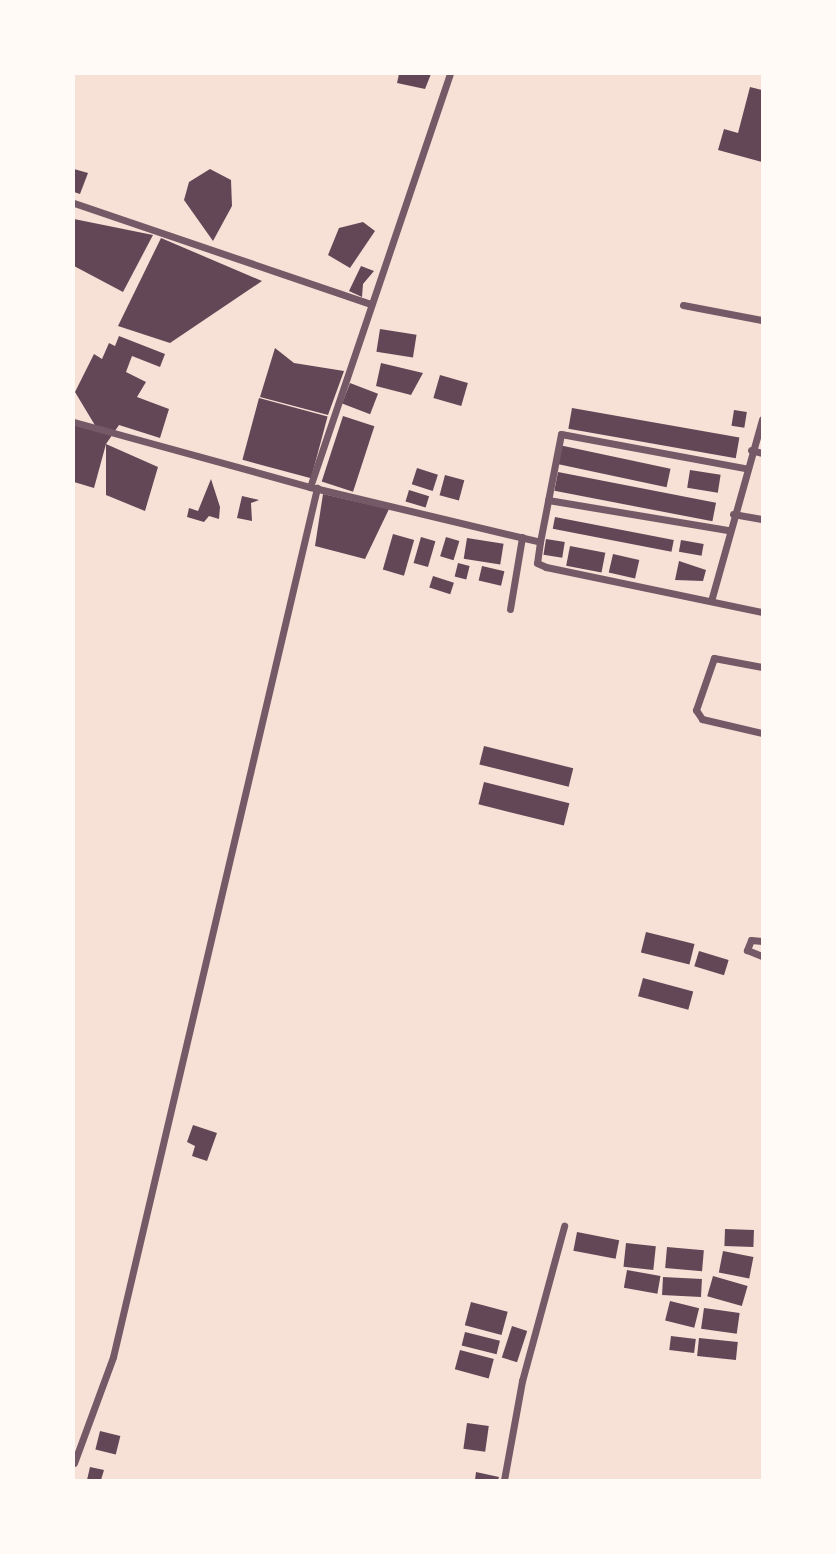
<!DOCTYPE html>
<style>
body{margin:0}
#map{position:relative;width:836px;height:1554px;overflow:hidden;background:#f7e1d7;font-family:Helvetica,sans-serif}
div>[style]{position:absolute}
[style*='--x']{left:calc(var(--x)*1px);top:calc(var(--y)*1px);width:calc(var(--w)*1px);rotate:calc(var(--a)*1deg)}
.building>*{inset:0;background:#644757;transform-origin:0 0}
.minor>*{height:7px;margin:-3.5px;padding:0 3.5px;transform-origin:3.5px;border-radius:3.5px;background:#755966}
span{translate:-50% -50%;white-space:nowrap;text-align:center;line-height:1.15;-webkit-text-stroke:5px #fffaf5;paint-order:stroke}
.frame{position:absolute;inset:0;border:75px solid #fffaf5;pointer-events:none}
</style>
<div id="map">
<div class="building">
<div style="clip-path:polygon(399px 74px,431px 74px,425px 89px,397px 83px)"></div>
<div style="clip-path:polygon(750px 87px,762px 90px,762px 162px,718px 150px,724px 129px,738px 133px)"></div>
<div style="clip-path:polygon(74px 169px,88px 173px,80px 194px,74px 192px)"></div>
<div style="clip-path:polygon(210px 169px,231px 180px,232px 206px,213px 241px,184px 200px,189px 182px)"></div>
<div style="clip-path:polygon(74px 219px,153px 235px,123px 292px,74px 266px)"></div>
<div style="clip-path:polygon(363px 222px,375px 231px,350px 268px,328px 255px,339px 228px)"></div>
<div style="clip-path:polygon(161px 238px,262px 281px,170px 343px,118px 326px)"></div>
<div style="clip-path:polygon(361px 266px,374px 271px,363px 284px,362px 297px,349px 291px)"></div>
<div style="left:380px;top:329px;width:37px;height:23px;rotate:9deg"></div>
<div style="clip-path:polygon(119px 336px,165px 354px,160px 367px,132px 356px,126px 372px,146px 382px,137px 397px,169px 409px,160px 438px,119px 425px,106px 444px,158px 467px,145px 511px,106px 495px,106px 444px,94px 488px,74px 482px,74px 425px,99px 432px,75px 392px,94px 354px,102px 359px,109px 343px,115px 346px)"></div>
<div style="clip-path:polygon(275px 348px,294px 363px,344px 371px,328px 415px,260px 397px)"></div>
<div style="clip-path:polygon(381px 363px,423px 373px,411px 395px,376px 386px)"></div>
<div style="left:440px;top:375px;width:29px;height:24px;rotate:16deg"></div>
<div style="left:350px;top:383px;width:30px;height:22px;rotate:21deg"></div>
<div style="left:259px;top:398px;width:71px;height:64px;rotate:15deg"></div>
<div style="left:572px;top:408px;width:170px;height:21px;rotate:10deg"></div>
<div style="left:734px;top:410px;width:13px;height:16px;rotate:9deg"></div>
<div style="left:343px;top:416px;width:33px;height:69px;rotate:18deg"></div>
<div style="left:559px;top:445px;width:114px;height:19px;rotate:12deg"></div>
<div style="left:417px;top:468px;width:22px;height:17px;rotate:18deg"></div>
<div style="left:690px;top:470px;width:31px;height:18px;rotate:9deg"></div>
<div style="left:558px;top:472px;width:161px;height:19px;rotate:11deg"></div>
<div style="left:445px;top:475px;width:20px;height:21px;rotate:15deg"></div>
<div style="clip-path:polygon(211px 479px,220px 507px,219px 519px,209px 516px,204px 522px,187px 517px,189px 508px,198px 511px)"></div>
<div style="left:409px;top:490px;width:21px;height:12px;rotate:17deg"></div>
<div style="clip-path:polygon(323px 494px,389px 509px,365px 559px,315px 546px)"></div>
<div style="clip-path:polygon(242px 496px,259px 500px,251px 503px,252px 521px,237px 518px)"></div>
<div style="left:555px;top:517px;width:121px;height:12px;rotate:11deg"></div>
<div style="left:393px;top:534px;width:22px;height:37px;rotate:16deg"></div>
<div style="left:421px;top:537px;width:15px;height:27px;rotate:16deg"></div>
<div style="left:446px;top:537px;width:14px;height:20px;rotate:17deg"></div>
<div style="left:467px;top:538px;width:37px;height:21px;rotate:9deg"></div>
<div style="left:546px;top:539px;width:19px;height:16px;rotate:9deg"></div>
<div style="left:681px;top:540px;width:23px;height:12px;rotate:10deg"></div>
<div style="left:570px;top:546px;width:36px;height:20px;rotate:11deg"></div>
<div style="left:613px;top:554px;width:27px;height:19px;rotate:13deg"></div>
<div style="clip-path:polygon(679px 561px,706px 570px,703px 581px,675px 580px)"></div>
<div style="left:458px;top:563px;width:12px;height:14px;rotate:14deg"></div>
<div style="left:482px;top:566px;width:23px;height:15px;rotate:13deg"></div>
<div style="left:433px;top:576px;width:22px;height:12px;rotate:18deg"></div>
<div style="left:484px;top:746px;width:92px;height:19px;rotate:14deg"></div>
<div style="left:484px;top:782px;width:88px;height:23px;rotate:14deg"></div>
<div style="left:646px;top:932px;width:50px;height:21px;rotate:14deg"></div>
<div style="left:699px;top:951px;width:31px;height:16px;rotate:17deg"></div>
<div style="left:643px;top:978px;width:52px;height:19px;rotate:15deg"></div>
<div style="clip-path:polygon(193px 1125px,217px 1133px,207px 1161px,192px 1156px,195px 1146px,187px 1142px)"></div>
<div style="left:725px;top:1229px;width:29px;height:17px;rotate:2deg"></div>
<div style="left:577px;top:1232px;width:43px;height:19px;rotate:11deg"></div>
<div style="left:626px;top:1243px;width:30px;height:24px;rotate:6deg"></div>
<div style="left:667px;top:1247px;width:37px;height:21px;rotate:5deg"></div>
<div style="left:723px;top:1251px;width:31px;height:22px;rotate:11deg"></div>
<div style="left:627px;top:1270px;width:34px;height:18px;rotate:10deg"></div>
<div style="left:713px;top:1276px;width:36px;height:21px;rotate:16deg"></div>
<div style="left:663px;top:1277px;width:39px;height:18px;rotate:3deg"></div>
<div style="left:670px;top:1301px;width:30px;height:20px;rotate:14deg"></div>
<div style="left:471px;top:1302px;width:38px;height:24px;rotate:15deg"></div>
<div style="left:704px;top:1308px;width:36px;height:21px;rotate:8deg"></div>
<div style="left:512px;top:1326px;width:16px;height:33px;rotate:18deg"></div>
<div style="left:465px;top:1332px;width:36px;height:14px;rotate:14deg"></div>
<div style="left:671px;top:1336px;width:25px;height:14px;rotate:7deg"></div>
<div style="left:699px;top:1338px;width:39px;height:18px;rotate:6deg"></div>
<div style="left:460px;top:1350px;width:35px;height:20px;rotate:15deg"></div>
<div style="left:467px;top:1423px;width:22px;height:26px;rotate:8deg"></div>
<div style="left:100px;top:1431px;width:21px;height:19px;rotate:14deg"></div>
<div style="clip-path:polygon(90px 1467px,104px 1470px,101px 1480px,87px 1480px)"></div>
<div style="clip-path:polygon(476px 1472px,499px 1477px,498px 1480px,475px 1480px)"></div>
</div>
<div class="minor">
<div style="--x:74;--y:203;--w:313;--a:18.8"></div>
<div style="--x:683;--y:305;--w:80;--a:10.8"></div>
<div style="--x:74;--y:422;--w:245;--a:15.4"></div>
<div style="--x:310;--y:487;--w:236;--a:13.4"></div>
<div style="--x:540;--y:542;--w:110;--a:-79"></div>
<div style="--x:561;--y:434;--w:187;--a:10.5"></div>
<div style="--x:751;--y:450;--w:11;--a:15"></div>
<div style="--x:310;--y:487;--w:436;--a:-71.3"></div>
<div style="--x:548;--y:500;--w:182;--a:9.5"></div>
<div style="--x:733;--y:514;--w:29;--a:10"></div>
<div style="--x:540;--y:542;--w:21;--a:98"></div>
<div style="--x:537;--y:563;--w:10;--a:24"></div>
<div style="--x:546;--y:567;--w:221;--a:11.8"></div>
<div style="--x:711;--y:601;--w:189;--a:-74.3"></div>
<div style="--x:510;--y:609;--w:73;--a:-80.5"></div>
<div style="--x:762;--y:667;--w:49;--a:-169.4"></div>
<div style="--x:714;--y:658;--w:55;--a:109.1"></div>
<div style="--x:696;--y:710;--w:11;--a:56"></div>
<div style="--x:702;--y:719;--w:62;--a:13.1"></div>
<div style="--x:762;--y:941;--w:11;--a:-175"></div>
<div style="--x:751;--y:940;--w:11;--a:112"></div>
<div style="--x:747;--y:950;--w:16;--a:22"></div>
<div style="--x:74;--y:1463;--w:113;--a:-69.8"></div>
<div style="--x:113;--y:1357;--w:893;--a:-76.79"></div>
<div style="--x:504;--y:1480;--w:101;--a:-79.7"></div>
<div style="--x:522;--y:1381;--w:161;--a:-74.8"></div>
</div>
<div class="frame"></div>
</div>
